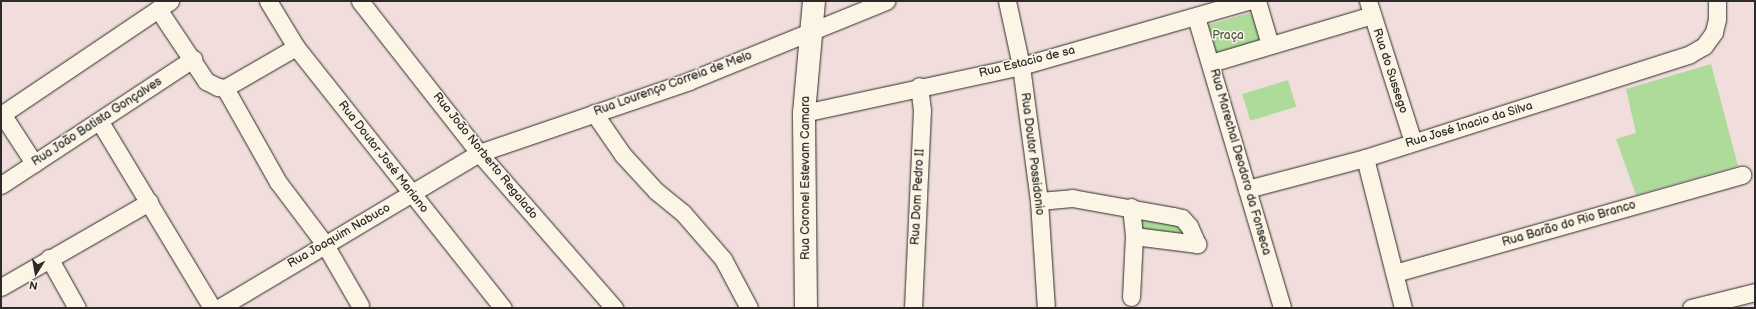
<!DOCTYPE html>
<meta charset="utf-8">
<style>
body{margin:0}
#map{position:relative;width:1756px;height:309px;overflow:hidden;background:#f0dddc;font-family:"Balsamiq Sans",sans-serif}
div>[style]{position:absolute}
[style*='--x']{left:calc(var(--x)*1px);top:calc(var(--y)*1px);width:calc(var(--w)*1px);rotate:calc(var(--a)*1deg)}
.green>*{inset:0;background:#aedb9a;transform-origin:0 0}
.roads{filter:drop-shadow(0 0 1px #2b2b2b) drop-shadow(0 0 1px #2b2b2b)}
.minor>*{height:17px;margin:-8.5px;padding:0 8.5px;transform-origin:8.5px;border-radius:8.5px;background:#fcf5e5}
.major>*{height:22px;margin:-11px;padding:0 11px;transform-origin:11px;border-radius:11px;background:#fcf5e5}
span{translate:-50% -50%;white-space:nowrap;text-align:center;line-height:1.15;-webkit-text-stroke:3px #fcf5e5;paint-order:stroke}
.park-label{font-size:12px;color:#4c5747}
.street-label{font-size:12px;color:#2b2b2b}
.frame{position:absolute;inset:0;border:2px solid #2b2b2b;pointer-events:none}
.north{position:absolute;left:16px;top:253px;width:40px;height:40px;-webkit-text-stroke:3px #fcf5e5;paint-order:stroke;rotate:191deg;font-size:11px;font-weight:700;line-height:16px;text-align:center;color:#2b2b2b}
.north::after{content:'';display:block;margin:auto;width:14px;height:18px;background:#2b2b2b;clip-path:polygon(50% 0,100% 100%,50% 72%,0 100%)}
</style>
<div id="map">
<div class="green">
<div style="left:1253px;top:12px;width:32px;height:50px;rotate:74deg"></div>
<div style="clip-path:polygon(1711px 64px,1738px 166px,1636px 195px,1616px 139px,1636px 133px,1626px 89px)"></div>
<div style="left:1288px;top:80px;width:28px;height:48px;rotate:73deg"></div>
<div style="left:1139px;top:214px;width:45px;height:16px;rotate:13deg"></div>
</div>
<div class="roads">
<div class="minor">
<div style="--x:268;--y:1;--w:54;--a:58.7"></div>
<div style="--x:296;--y:47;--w:333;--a:51.6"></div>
<div style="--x:360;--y:1;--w:193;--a:51.9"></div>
<div style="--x:479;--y:153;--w:206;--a:48.9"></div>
<div style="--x:1007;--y:1;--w:66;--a:77.8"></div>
<div style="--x:1021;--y:66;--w:136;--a:82.4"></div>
<div style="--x:1039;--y:201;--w:107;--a:86.3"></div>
<div style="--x:1257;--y:1;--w:46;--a:73.5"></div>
<div style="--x:1368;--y:1;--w:148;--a:72.3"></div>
<div style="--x:158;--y:9;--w:87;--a:56.3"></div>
<div style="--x:206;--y:81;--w:13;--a:27"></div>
<div style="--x:218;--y:87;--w:7;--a:8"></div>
<div style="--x:225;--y:88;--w:82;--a:-30"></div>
<div style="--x:1196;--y:17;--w:303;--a:73.5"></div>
<div style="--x:1211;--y:63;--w:168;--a:-16.6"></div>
<div style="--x:225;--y:88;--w:108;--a:60.6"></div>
<div style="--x:278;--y:182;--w:76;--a:53"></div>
<div style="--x:324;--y:243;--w:72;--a:59.9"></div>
<div style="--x:594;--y:113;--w:51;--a:55.4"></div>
<div style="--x:623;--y:155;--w:49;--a:47.5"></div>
<div style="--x:656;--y:191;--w:35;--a:39"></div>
<div style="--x:683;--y:213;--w:61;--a:49"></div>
<div style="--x:723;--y:259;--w:55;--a:62"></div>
<div style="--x:804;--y:113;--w:222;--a:-12.2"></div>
<div style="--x:1021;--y:66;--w:236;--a:-16"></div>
<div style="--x:2;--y:114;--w:59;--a:56.9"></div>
<div style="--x:1;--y:115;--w:204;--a:-34"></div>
<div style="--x:100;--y:122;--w:217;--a:58.9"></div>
<div style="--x:1365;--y:158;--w:155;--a:75.8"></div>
<div style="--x:1;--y:185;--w:230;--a:-33.3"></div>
<div style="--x:1247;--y:189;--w:122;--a:-14.7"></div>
<div style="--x:1365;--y:158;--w:341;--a:-17.7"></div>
<div style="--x:1690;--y:54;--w:16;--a:-30"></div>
<div style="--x:1704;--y:46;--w:17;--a:-54"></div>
<div style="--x:1714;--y:32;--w:13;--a:-77"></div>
<div style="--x:1717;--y:19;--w:18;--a:-90"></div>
<div style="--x:1039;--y:201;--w:33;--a:-5"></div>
<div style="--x:1072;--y:198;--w:103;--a:10.1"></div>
<div style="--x:1173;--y:216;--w:9;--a:13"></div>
<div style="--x:1182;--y:218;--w:11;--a:49"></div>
<div style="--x:1189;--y:226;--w:20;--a:66"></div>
<div style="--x:1131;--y:207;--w:29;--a:84"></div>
<div style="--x:1134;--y:236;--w:61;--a:92.8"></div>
<div style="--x:1134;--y:236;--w:64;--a:7.2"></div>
<div style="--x:49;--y:258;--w:57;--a:60.8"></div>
<div style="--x:1395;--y:273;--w:361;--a:-15.8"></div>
<div style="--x:1;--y:287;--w:171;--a:-29.9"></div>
<div style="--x:219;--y:308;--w:303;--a:-30.8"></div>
<div style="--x:479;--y:153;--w:222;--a:-18.9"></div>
<div style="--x:689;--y:81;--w:213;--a:-22.1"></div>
<div style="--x:913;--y:308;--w:198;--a:-87.4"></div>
<div style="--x:922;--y:110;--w:24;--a:-97"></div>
<div style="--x:1691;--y:308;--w:66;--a:-14"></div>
</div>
<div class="major">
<div style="--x:806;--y:308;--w:195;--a:-90.6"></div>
<div style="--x:804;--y:113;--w:112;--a:-84.9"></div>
</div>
</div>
<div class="park-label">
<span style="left:1228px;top:36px">Praça</span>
</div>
<div class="street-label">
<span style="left:1027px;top:62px;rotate:-14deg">Rua Estacio de sa</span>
<span style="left:1390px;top:71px;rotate:72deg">Rua do Sussego</span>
<span style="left:673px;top:84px;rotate:-20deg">Rua Lourenço Correia de Melo</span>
<span style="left:97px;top:122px;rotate:-33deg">Rua João Batista Gonçalves</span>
<span style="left:1469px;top:125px;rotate:-17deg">Rua José Inacio da Silva</span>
<span style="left:1032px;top:154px;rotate:83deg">Rua Doutor Possidonio</span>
<span style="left:485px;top:156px;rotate:51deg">Rua João Norberto Regalado</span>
<span style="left:383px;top:157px;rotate:52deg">Rua Doutor José Mariano</span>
<span style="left:1240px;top:162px;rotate:74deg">Rua Marechal Deodoro da Fonseca</span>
<span style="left:806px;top:178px;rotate:-90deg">Rua Coronel Estevam Camara</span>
<span style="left:918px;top:197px;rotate:-87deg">Rua Dom Pedro II</span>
<span style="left:1569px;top:224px;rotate:-16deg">Rua Barão do Rio Branco</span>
<span style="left:339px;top:236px;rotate:-30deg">Rua Joaquim Nabuco</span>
</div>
<div class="frame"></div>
<div class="north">N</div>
</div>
